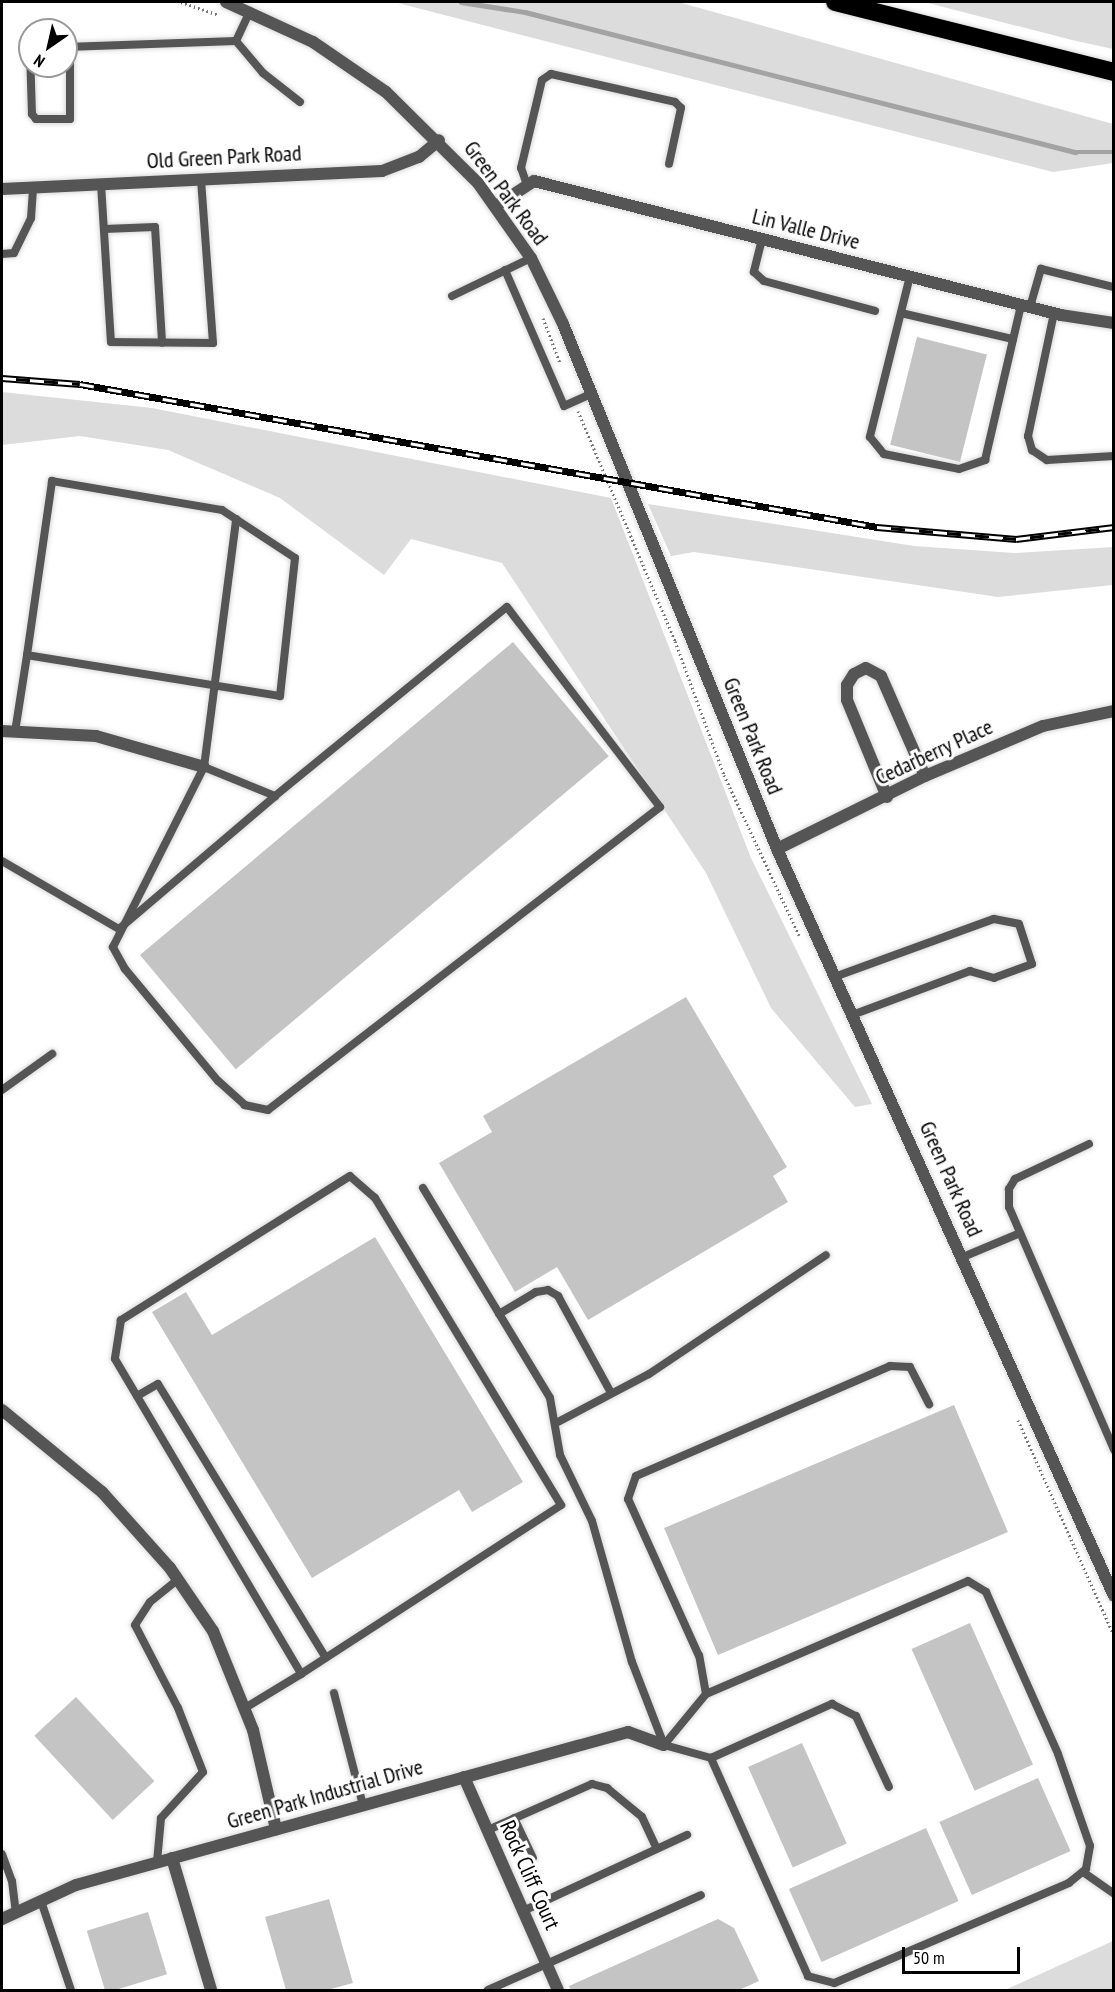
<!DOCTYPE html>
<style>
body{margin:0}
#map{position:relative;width:1115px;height:1992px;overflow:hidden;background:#fff;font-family:"PT Sans Narrow",sans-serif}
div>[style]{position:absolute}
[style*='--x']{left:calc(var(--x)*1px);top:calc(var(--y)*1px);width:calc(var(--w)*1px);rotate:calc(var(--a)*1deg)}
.green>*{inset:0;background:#dcdcdc}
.stream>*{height:4.5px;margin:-2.25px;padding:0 2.25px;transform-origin:2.25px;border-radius:2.25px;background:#a3a3a3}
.building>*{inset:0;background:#c4c4c4;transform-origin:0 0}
.path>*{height:3px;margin-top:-1.5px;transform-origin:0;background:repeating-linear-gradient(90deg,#777 0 1.5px,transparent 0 4.5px)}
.roads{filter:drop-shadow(0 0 2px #dbdbdb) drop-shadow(0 0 2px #dbdbdb)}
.service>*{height:8px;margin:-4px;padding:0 4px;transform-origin:4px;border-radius:4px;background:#555}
.minor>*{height:12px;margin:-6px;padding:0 6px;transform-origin:6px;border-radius:6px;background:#555}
.tertiary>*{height:12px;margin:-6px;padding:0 6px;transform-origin:6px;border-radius:6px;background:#555}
.motorway>*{height:18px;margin:-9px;padding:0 9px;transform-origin:9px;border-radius:9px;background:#000}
.rail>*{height:7px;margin-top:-3.5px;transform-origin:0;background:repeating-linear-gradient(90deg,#fff 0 14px,#000 0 28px);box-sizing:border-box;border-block:2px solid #000}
span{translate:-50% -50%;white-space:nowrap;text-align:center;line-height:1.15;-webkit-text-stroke:6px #fff;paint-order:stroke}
.street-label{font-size:22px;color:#000}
.frame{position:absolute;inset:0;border:3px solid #000;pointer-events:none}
.north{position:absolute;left:18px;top:18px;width:60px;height:60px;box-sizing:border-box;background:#fff;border:2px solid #999;border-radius:50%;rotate:214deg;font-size:16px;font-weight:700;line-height:24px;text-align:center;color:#000}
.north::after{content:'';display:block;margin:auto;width:21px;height:27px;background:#000;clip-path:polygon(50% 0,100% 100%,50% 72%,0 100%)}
.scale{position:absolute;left:902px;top:1947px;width:118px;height:27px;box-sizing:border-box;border:3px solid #000;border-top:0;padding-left:8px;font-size:18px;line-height:21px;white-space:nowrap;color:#000;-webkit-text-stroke:4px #fff;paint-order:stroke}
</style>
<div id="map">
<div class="green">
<div style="clip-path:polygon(394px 2px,678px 2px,1113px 124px,1113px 163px,1053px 172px)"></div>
<div style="clip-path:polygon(924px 2px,1113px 2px,1113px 49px,1072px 40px)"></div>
<div style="clip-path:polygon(2px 392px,152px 408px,611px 498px,751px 858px,872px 1104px,855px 1107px,771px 1008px,706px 873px,502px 563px,411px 539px,384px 575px,280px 498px,168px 450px,80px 436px,2px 445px)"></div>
<div style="clip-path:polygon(648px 504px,914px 546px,1014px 553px,1113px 547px,1113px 585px,998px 597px,694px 552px,671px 556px)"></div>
<div style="clip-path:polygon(1113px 1941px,1113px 1990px,1005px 1990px)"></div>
</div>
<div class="stream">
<div style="--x:461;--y:2;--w:65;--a:8.9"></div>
<div style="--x:525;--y:12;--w:568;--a:14.28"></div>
<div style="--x:1075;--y:152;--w:39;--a:0"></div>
</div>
<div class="building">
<div style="left:917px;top:337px;width:72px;height:111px;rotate:14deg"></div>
<div style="left:513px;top:642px;width:149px;height:487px;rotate:50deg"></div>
<div style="clip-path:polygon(686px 997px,787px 1167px,773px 1176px,788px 1202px,588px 1320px,557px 1267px,515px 1292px,439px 1163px,492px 1132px,483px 1116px)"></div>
<div style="clip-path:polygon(375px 1237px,523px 1482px,472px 1512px,459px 1490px,312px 1578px,152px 1312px,186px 1292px,212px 1335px)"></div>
<div style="left:954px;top:1405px;width:138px;height:315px;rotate:67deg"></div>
<div style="left:970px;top:1623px;width:155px;height:64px;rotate:66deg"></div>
<div style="left:76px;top:1697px;width:115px;height:57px;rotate:47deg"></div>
<div style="left:802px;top:1743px;width:110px;height:59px;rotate:66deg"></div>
<div style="left:1038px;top:1778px;width:80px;height:108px;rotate:66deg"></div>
<div style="left:926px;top:1828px;width:80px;height:150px;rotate:66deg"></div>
<div style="clip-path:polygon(329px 1899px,353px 1983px,327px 1990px,286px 1990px,265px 1917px)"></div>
<div style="left:148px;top:1912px;width:65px;height:64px;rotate:73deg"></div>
<div style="clip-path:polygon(718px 1919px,734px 1928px,759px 1981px,739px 1990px,571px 1990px,569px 1986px)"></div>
</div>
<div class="path">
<div style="--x:181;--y:2;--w:40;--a:18.9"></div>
<div style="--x:543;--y:318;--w:48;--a:69.3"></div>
<div style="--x:578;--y:411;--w:250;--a:67.1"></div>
<div style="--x:675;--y:641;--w:143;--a:69.9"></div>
<div style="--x:724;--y:775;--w:177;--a:64.9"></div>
<div style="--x:1018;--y:1420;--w:236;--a:66"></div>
</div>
<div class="roads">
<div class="service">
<div style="--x:236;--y:41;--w:42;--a:49.8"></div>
<div style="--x:263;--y:73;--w:47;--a:38.1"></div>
<div style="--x:66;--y:47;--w:170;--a:-2"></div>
<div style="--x:236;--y:41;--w:33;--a:-65"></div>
<div style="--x:30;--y:51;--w:63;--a:88.2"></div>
<div style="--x:32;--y:114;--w:6;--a:51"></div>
<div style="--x:36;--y:119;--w:34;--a:0"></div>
<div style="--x:70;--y:119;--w:72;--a:-90"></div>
<div style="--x:101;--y:184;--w:158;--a:86.4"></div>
<div style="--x:111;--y:342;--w:102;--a:0.6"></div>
<div style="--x:213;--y:343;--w:164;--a:-94.2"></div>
<div style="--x:527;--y:185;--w:18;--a:-109"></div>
<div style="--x:521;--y:168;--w:90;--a:-76.6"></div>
<div style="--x:542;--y:80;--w:11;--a:-34"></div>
<div style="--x:551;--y:74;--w:127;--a:12.7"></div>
<div style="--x:675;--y:102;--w:8;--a:45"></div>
<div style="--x:681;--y:108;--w:57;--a:102.1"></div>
<div style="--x:104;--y:229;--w:51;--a:-2.2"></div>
<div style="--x:155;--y:227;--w:116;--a:86.5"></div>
<div style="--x:762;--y:239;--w:34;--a:104"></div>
<div style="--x:754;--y:272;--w:13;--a:42"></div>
<div style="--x:764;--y:281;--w:115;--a:15.1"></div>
<div style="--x:2;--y:254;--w:12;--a:-5"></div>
<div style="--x:14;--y:253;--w:39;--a:-64"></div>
<div style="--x:31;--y:218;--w:31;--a:-86"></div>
<div style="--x:505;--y:270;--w:148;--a:66.5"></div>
<div style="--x:564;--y:406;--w:27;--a:-24"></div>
<div style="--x:910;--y:276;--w:166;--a:104"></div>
<div style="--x:870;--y:437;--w:22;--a:51"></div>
<div style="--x:884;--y:454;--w:76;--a:11.3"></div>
<div style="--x:959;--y:469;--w:28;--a:-19"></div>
<div style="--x:985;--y:460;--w:159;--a:-76.9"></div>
<div style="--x:452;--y:296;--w:88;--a:-25.7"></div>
<div style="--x:1030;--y:307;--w:40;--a:-74"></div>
<div style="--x:1041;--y:269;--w:75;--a:13.9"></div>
<div style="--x:901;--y:313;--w:115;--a:13.1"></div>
<div style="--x:1054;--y:313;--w:126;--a:101.9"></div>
<div style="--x:1028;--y:436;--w:15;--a:74"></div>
<div style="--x:1032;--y:450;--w:18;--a:34"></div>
<div style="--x:1047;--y:460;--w:67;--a:-3.4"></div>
<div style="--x:15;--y:732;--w:78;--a:-81.1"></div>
<div style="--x:27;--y:655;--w:176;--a:-81.8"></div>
<div style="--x:52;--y:481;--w:172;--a:9.7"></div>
<div style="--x:222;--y:510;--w:87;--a:33.3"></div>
<div style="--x:295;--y:558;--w:139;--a:96.2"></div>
<div style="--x:280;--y:696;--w:256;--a:-170.8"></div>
<div style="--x:204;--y:767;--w:77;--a:22.2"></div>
<div style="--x:275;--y:796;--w:299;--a:-39.2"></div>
<div style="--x:507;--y:607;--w:252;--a:52.6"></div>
<div style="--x:660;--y:807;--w:495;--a:142.3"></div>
<div style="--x:268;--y:1110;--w:24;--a:-168"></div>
<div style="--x:245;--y:1105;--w:36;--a:-138"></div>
<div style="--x:218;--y:1081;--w:146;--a:-129.7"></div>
<div style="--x:125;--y:969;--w:25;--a:-119"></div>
<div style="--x:113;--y:947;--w:202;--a:-63.2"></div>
<div style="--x:204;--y:767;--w:250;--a:-82.6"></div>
<div style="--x:2;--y:861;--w:135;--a:30.2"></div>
<div style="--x:119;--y:929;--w:205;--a:-40.4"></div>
<div style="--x:837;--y:976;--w:167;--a:-20"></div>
<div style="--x:994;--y:919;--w:25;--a:11"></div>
<div style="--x:1019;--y:924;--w:42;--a:72"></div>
<div style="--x:1032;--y:964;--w:40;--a:159.8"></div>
<div style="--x:994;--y:978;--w:25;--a:-164"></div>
<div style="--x:970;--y:971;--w:123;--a:159.5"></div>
<div style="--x:2;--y:1090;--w:62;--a:-35.8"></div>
<div style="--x:1089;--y:1144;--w:82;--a:154.7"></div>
<div style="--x:1015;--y:1179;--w:12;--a:121"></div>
<div style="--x:1009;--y:1189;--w:18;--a:90"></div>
<div style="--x:1009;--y:1207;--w:265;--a:66.6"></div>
<div style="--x:423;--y:1188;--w:245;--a:58.8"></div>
<div style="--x:550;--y:1398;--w:58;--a:80"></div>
<div style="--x:560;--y:1455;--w:73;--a:64.1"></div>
<div style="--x:592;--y:1521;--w:147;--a:74.2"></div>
<div style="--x:632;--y:1662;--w:89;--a:68.9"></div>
<div style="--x:963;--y:1257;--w:60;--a:-22.7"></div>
<div style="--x:499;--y:1314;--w:43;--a:-30.7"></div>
<div style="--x:536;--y:1292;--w:12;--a:-9"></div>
<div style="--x:548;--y:1290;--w:12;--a:31"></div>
<div style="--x:558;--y:1296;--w:111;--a:61.3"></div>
<div style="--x:137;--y:1396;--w:24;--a:-30"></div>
<div style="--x:158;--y:1384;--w:321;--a:58.5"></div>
<div style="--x:556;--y:1423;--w:105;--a:-27.8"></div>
<div style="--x:649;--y:1374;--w:213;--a:-33.9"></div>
<div style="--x:968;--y:1581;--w:21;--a:31"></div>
<div style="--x:986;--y:1592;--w:177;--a:66"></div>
<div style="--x:1058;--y:1754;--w:97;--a:70.8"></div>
<div style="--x:1090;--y:1846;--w:23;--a:100"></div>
<div style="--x:1086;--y:1869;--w:22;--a:141"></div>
<div style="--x:1069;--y:1883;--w:255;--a:156.9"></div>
<div style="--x:834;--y:1983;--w:27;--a:-165"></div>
<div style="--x:808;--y:1976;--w:239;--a:-114"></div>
<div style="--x:711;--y:1758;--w:49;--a:-164.5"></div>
<div style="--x:664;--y:1745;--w:66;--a:-50.5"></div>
<div style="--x:706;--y:1694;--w:285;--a:-23.3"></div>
<div style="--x:334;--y:1693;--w:116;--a:75.5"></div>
<div style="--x:706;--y:1694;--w:39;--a:-100"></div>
<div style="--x:699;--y:1656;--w:172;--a:-114.3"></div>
<div style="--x:628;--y:1499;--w:24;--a:-71"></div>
<div style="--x:636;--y:1476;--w:277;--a:-23.4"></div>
<div style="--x:890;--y:1366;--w:20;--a:3"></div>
<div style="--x:910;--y:1367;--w:42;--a:62.8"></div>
<div style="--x:245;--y:1708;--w:66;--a:-31.3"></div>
<div style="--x:301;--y:1674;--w:310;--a:-33"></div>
<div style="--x:561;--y:1505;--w:359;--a:-121.2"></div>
<div style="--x:375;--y:1198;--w:33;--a:-139"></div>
<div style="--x:350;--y:1176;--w:271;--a:147.8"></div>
<div style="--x:121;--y:1320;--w:39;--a:99"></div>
<div style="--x:115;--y:1359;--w:366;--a:59.4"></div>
<div style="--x:711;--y:1758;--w:133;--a:-24.1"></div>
<div style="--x:832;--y:1704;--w:27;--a:27"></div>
<div style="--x:856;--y:1716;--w:78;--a:65.1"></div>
<div style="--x:514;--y:1818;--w:44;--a:64.6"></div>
<div style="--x:488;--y:1830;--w:114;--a:-23.9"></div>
<div style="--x:592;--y:1784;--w:16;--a:15"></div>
<div style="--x:607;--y:1788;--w:45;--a:39.6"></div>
<div style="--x:642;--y:1817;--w:35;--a:65"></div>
<div style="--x:2;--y:1854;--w:29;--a:70"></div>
<div style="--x:12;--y:1881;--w:32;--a:83"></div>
<div style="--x:157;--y:1862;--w:44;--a:-84.8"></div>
<div style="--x:161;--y:1818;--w:62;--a:-47.6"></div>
<div style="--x:203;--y:1772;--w:69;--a:-111.3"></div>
<div style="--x:178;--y:1708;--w:93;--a:-117.4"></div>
<div style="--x:135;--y:1625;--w:27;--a:-57"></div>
<div style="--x:150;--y:1602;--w:36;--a:-39"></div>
<div style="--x:1083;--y:1872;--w:38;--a:35"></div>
<div style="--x:41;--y:1901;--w:94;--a:71.4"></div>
<div style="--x:523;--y:1911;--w:181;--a:-24.9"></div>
<div style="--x:488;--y:1990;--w:233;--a:-24"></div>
</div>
<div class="minor">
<div style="--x:2;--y:189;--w:380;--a:-2.7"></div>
<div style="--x:382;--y:171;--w:40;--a:-21"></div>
<div style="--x:419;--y:157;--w:26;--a:-40"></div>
<div style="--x:496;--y:206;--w:45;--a:-33.3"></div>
<div style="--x:534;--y:181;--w:544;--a:14.27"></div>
<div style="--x:1061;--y:315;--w:54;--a:8.6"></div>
<div style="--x:2;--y:731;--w:94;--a:3"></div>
<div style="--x:96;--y:736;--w:112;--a:16"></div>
<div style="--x:887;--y:797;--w:105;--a:-112.4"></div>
<div style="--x:847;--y:700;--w:15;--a:-90"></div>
<div style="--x:847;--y:685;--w:13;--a:-58"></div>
<div style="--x:854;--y:674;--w:13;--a:-27"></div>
<div style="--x:866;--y:668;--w:17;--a:28"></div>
<div style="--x:881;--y:676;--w:109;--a:66.3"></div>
<div style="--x:777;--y:849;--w:165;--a:-26.3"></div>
<div style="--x:925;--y:776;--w:128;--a:-23"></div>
<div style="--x:1043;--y:726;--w:73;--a:-11.9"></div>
<div style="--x:2;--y:1410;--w:129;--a:39.4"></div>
<div style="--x:102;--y:1492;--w:102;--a:48.2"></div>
<div style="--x:170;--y:1568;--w:76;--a:55.7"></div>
<div style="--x:213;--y:1631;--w:107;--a:68"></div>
<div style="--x:253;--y:1730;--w:102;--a:76.9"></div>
<div style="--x:464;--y:1777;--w:233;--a:66.2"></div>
<div style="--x:172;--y:1858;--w:138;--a:73.5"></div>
<div style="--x:2;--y:1919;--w:81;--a:-24.7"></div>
<div style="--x:76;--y:1885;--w:573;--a:-15.49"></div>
<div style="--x:628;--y:1732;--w:38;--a:20"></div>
</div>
<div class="tertiary">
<div style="--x:226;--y:2;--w:96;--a:24.7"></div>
<div style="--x:313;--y:42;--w:88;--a:34.4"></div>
<div style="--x:386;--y:92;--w:129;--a:44.7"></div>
<div style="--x:478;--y:183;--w:92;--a:54.8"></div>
<div style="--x:531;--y:258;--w:73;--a:64.1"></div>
<div style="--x:563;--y:324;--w:567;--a:67.82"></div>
<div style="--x:777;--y:849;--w:819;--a:65.72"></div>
</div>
<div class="motorway">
<div style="--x:835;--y:2;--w:288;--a:14.1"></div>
</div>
</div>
<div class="rail">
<div style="--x:2;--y:378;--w:78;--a:4.4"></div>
<div style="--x:80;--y:384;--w:810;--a:10.17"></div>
<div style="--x:877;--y:527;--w:140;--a:4.9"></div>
<div style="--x:1016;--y:539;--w:99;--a:-7"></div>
</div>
<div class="street-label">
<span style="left:224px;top:157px;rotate:-3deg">Old Green Park Road</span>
<span style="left:506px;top:193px;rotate:53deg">Green Park Road</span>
<span style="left:806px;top:229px;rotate:14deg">Lin Valle Drive</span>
<span style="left:753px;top:736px;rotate:68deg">Green Park Road</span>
<span style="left:934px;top:752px;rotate:-25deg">Cedarberry Place</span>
<span style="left:951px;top:1179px;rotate:66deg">Green Park Road</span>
<span style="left:325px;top:1794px;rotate:-16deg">Green Park Industrial Drive</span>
<span style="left:530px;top:1875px;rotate:66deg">Rock Cliff Court</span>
</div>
<div class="frame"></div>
<div class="north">N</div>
<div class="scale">50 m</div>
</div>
